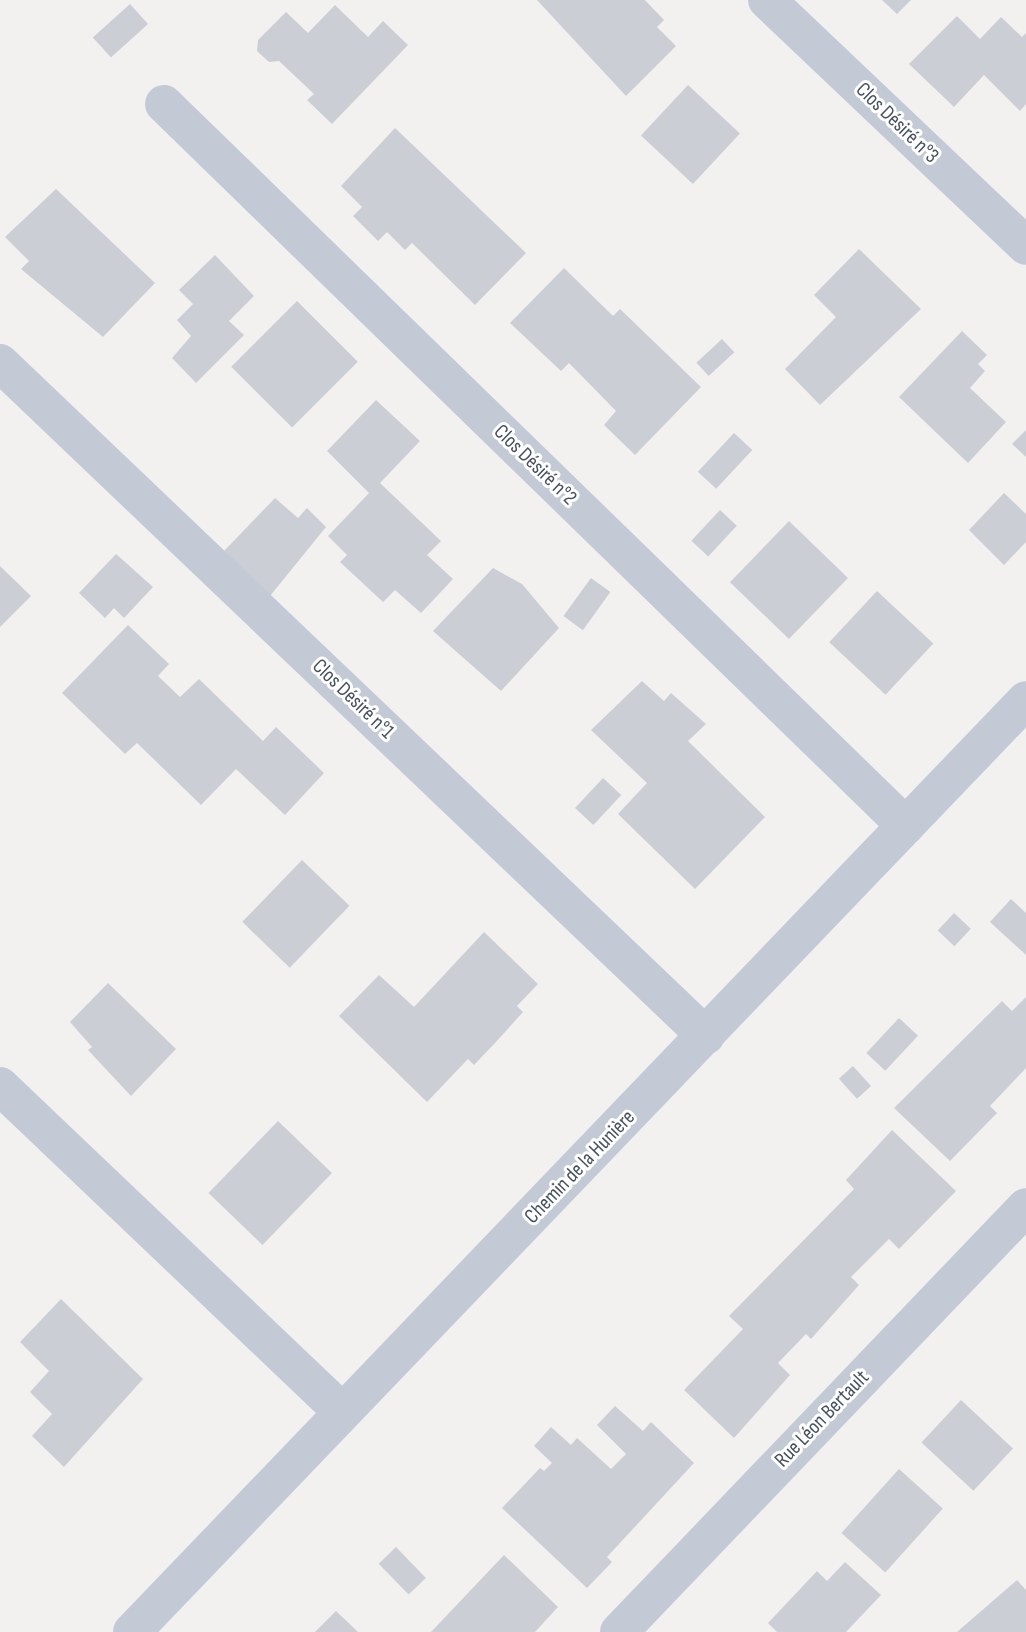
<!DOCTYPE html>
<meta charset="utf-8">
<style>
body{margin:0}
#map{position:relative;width:1026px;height:1632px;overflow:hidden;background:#f3f0f0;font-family:"Sofia Sans Condensed",sans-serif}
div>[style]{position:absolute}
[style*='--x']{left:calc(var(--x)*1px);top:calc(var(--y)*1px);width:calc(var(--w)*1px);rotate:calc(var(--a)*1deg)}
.building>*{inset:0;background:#ccced6;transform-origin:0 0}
.minor>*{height:38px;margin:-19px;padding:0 19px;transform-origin:19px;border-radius:19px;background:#c3cad6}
span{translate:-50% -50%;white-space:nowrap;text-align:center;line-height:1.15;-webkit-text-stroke:6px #fff;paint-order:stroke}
.street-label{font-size:21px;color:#47505f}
</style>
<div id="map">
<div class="building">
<div style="clip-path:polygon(537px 0,645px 0,664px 20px,657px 27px,676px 46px,626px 96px)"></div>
<div style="clip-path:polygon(882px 0,911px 0,897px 14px)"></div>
<div style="left:130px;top:4px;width:27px;height:50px;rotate:48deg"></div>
<div style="clip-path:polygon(335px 5px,368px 37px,383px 21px,408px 45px,332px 124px,307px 100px,314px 94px,279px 61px,269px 62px,257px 51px,258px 40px,286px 12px,308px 33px)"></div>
<div style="clip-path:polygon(957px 16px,980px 39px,1001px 17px,1022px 37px,1026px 33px,1026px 104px,1020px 111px,984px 75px,954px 107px,909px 64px)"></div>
<div style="left:688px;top:85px;width:71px;height:69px;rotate:43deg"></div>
<div style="clip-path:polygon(395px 128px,526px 253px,475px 305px,412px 243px,405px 250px,387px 232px,378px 241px,353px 216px,362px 207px,341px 186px)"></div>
<div style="clip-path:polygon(56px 189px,155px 283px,103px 337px,21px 269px,29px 261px,5px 237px)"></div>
<div style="clip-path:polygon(859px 249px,921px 309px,820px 405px,785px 369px,836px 317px,814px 295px)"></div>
<div style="clip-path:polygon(215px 255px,254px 296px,229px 321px,244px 335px,196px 383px,172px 358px,191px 336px,177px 320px,193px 304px,179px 290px)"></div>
<div style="clip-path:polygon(564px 268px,613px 316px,620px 309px,701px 387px,635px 455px,604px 425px,616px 411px,569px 363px,561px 371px,510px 323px)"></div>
<div style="left:297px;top:301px;width:86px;height:93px;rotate:45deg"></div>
<div style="clip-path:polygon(962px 331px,987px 355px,978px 364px,985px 371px,970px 388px,1006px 422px,968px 463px,899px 397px)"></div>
<div style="left:722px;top:339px;width:18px;height:35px;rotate:47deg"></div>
<div style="clip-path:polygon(376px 400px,420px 441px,380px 483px,441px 541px,427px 555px,453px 579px,421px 613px,395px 590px,383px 602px,340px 562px,347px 555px,328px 536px,369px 493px,327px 451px)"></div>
<div style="clip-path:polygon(1026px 430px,1026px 457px,1012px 444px)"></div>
<div style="left:734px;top:433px;width:25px;height:53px;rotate:43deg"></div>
<div style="clip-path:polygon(1004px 493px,1026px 514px,1026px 542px,1004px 565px,969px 530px)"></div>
<div style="clip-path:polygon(275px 498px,298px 518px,307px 508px,326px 527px,270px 596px,224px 551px)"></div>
<div style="left:720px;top:510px;width:23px;height:42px;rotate:43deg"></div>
<div style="left:789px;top:521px;width:82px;height:85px;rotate:44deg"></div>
<div style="clip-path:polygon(116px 554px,153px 587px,124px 618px,114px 608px,105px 618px,79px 593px)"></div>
<div style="clip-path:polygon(0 566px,31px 596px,0 627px)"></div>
<div style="clip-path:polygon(493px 568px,522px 584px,559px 628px,501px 691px,433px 631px)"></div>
<div style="left:591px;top:578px;width:24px;height:47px;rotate:36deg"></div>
<div style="left:877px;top:591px;width:77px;height:70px;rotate:43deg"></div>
<div style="clip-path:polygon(128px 625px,169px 664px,158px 676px,180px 697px,199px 679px,263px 741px,276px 727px,324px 773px,285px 815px,236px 769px,201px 805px,137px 743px,125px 754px,62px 693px)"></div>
<div style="clip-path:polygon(642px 681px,664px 701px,671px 693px,706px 724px,688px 741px,765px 817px,695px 889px,618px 814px,647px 783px,591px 730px)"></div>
<div style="left:603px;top:778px;width:25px;height:41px;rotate:43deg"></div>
<div style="left:302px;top:860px;width:66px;height:86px;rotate:44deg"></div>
<div style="clip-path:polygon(1011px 899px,1026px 913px,1026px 955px,990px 922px)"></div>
<div style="left:954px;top:913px;width:23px;height:24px;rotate:43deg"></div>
<div style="clip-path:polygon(484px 932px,538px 984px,517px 1006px,523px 1012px,495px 1043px,474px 1065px,468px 1059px,427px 1102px,339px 1016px,379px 975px,414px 1007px)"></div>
<div style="clip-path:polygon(108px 983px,176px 1049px,131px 1096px,88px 1050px,92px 1047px,70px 1022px)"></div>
<div style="clip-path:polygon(1026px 997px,1026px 1068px,990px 1106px,997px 1113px,950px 1161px,894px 1108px,1002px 1001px,1012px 1011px)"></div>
<div style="left:899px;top:1018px;width:26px;height:48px;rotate:43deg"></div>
<div style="left:853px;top:1066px;width:27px;height:19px;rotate:48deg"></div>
<div style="left:278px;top:1121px;width:75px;height:100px;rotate:44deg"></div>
<div style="clip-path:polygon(892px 1130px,956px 1191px,899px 1249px,889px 1239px,851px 1277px,859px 1285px,811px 1339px,806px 1334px,778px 1363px,790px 1375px,734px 1438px,684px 1390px,743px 1329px,729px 1316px,854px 1189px,846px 1180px)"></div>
<div style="clip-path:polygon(61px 1299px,143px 1379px,64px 1467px,32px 1436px,52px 1414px,30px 1392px,49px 1371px,20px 1342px)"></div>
<div style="left:961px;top:1400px;width:71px;height:58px;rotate:43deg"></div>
<div style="clip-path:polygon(615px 1406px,643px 1431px,651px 1422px,694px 1463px,607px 1557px,612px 1562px,587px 1588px,502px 1508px,540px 1468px,544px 1471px,552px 1463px,534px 1446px,551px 1427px,571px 1445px,577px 1438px,611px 1469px,626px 1454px,597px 1425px)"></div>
<div style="left:899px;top:1469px;width:59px;height:86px;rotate:42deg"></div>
<div style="left:396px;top:1547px;width:43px;height:24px;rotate:46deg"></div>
<div style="clip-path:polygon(504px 1555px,558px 1607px,535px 1632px,431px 1632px)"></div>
<div style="clip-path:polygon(845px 1562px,881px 1595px,846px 1632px,777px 1632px,768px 1623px,817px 1571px,827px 1581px)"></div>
<div style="clip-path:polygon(1017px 1580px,1026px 1590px,1026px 1632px,957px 1632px)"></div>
<div style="clip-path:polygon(336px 1611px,358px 1632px,315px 1632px)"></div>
</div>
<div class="minor">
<div style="--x:767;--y:0;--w:357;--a:43.5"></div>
<div style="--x:164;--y:104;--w:1035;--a:44.22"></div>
<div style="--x:0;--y:363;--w:975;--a:43.63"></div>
<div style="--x:0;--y:1086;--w:472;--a:43.6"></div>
<div style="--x:132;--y:1632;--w:1291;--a:-46.19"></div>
<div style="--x:619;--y:1632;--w:588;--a:-46.24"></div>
</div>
<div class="street-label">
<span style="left:897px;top:123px;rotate:44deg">Clos Désiré n°3</span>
<span style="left:535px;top:465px;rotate:44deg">Clos Désiré n°2</span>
<span style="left:353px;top:699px;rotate:44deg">Clos Désiré n°1</span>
<span style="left:580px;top:1167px;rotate:-46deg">Chemin de la Hunière</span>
<span style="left:822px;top:1419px;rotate:-46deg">Rue Léon Bertault</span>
</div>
</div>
